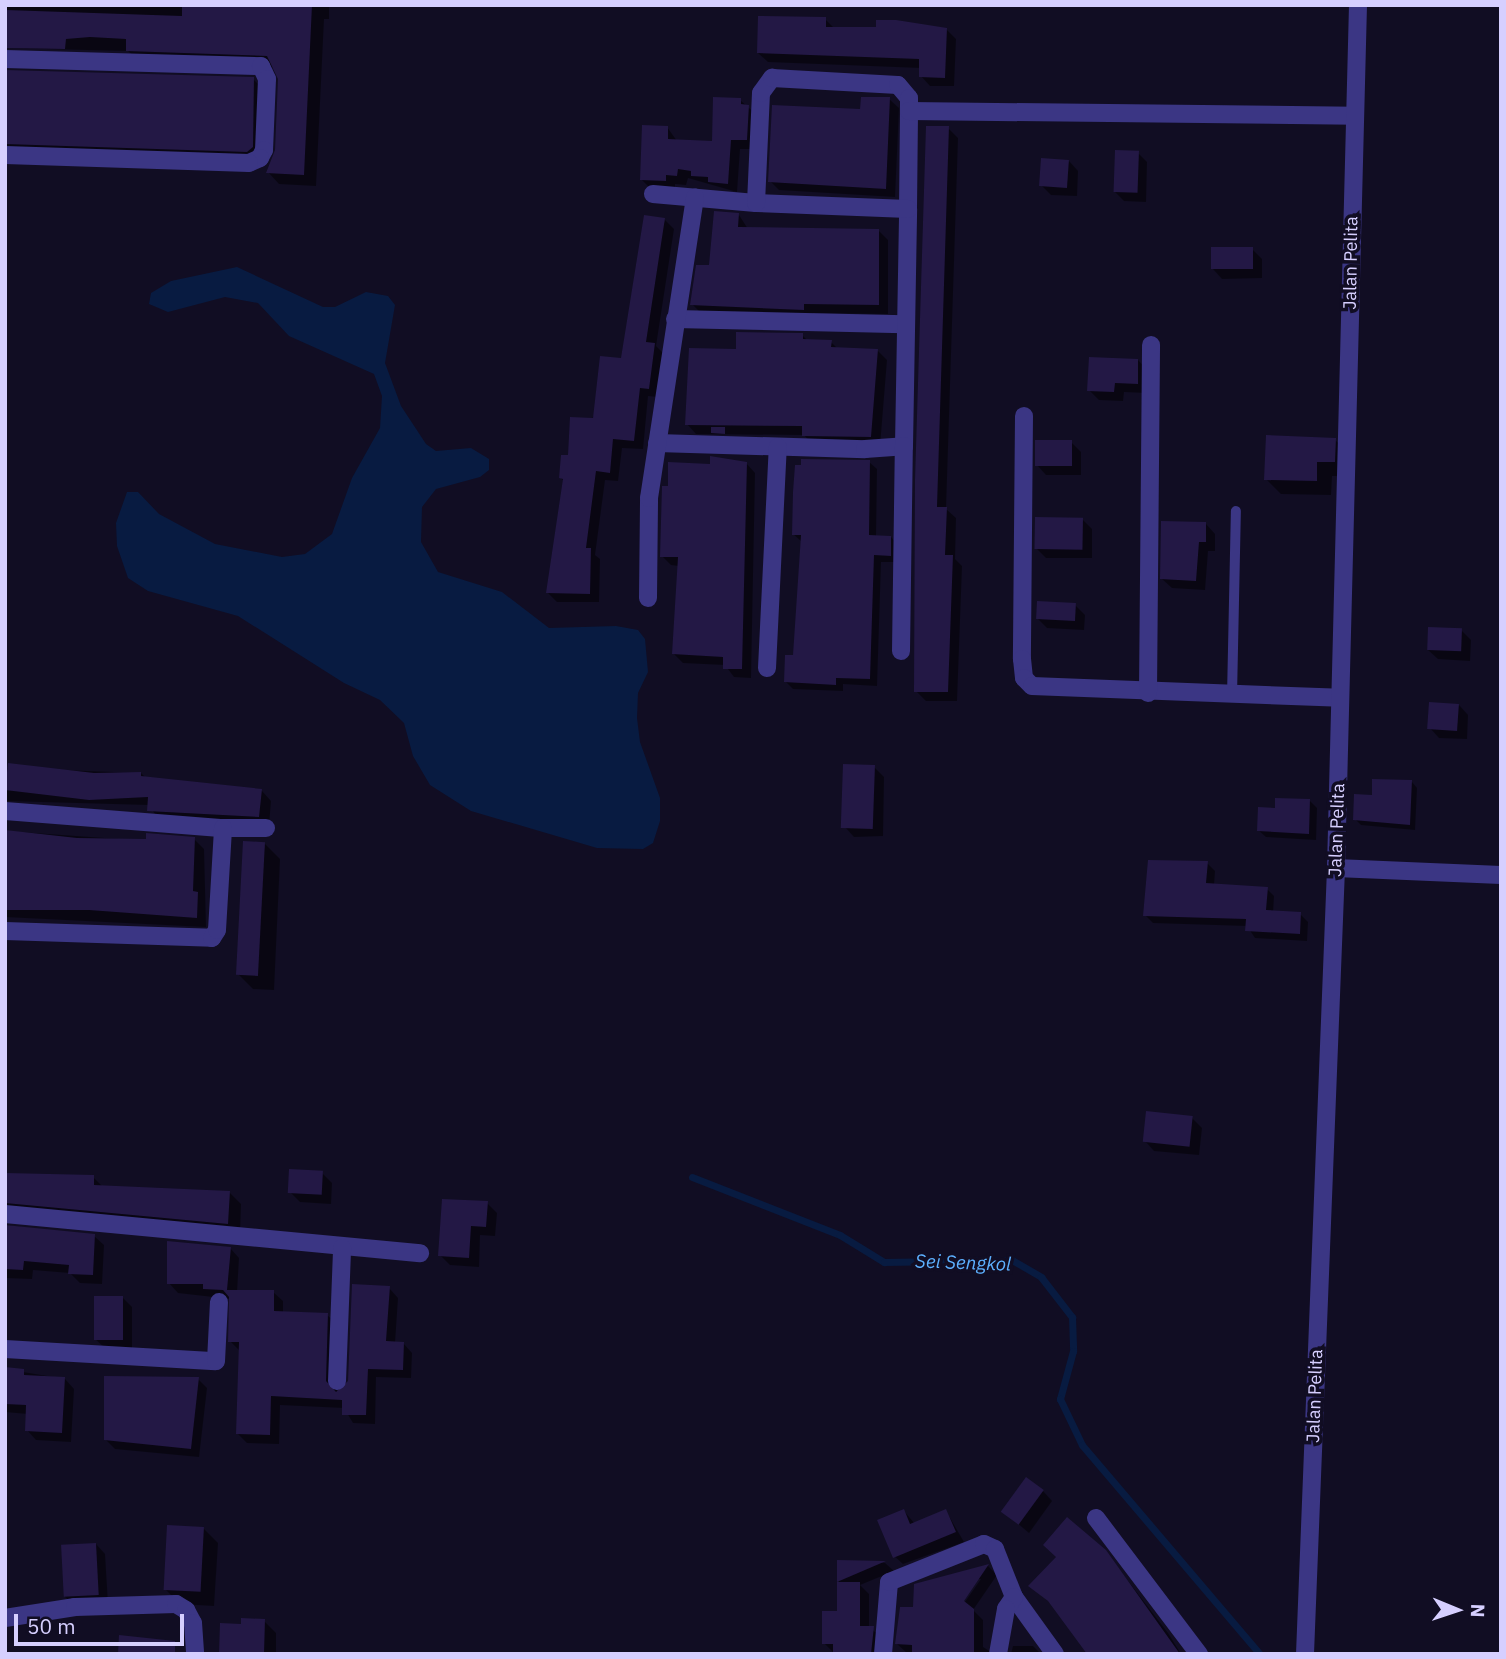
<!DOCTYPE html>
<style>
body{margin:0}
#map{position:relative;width:1506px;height:1659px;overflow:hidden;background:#110d23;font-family:"IBM Plex Sans",sans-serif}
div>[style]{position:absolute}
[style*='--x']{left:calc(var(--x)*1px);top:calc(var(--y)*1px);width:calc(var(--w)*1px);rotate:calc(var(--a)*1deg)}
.water>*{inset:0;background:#081b41}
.shadow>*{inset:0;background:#0007}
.stream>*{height:7px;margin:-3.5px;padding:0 3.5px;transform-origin:3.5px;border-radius:3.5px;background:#081b41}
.building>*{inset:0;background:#231845;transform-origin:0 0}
.service>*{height:10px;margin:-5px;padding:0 5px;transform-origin:5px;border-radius:5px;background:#3b3684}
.minor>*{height:18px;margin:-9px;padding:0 9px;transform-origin:9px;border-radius:9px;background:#3b3684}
.tertiary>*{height:18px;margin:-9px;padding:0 9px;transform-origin:9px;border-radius:9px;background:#3b3684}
span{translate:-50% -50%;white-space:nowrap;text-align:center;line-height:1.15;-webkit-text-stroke:7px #110d23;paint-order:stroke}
.street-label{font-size:18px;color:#d6cfff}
.water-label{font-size:19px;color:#5db0ff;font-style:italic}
.frame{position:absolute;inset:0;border:7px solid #d6cfff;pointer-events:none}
.north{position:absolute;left:1422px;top:1575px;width:70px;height:70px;-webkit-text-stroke:5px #110d23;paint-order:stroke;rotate:92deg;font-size:19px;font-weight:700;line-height:28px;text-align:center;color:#d6cfff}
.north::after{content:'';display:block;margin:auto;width:24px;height:32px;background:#d6cfff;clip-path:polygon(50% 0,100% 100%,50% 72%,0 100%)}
.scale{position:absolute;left:14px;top:1614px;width:170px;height:32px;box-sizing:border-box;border:4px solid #d6cfff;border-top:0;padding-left:9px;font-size:21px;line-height:24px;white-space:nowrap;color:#d6cfff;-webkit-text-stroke:5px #110d23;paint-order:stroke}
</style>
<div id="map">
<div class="water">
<div style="clip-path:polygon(237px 267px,323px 307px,335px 307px,366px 292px,388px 296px,395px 305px,385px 363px,401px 406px,426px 444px,436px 451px,471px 448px,489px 459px,489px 470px,480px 477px,436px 489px,422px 507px,421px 542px,438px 572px,502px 592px,549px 628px,616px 626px,638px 630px,645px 639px,648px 672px,638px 693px,637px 718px,640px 742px,660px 798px,660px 821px,653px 843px,643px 849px,597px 848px,471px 811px,430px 785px,413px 756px,404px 723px,380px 700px,344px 683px,238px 616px,148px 591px,128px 578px,117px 546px,116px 523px,127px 492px,138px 492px,159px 514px,215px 544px,282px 557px,305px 554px,332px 534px,352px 478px,380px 428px,382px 396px,374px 374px,289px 336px,258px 303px,225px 297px,168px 312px,149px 304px,151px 293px,171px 281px)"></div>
</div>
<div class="shadow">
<div style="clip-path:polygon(5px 5px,329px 5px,329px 19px,324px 19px,316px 186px,279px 184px,268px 172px,277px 151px,280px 79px,275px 68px,140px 62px,128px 51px,5px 48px)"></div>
<div style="clip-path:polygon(825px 19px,835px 29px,946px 29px,956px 39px,954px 86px,930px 86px,921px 76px,921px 68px,768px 62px,758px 53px)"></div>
<div style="clip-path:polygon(5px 71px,253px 79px,265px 91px,263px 161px,5px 160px)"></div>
<div style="clip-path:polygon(889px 99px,899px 108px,895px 197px,779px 190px,770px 181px,862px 111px)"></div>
<div style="clip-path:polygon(740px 100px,758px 116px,757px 149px,740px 149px,737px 192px,688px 178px,686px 185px,675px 184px,675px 189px,651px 189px,641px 179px,667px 127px,677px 141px,713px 142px)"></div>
<div style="clip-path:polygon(948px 128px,958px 138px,946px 509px,956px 518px,955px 559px,962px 566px,957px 701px,926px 701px,916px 691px)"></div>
<div style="clip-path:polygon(1138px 153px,1147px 162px,1146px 202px,1124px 201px,1115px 192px)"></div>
<div style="clip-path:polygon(1069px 161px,1078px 171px,1077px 196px,1051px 195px,1041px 185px)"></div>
<div style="clip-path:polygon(739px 215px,748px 229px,879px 231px,888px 240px,888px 314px,813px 313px,813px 319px,702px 314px,692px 304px)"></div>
<div style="clip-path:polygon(665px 220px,674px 229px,656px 346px,664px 354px,658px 397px,648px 396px,643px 449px,622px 448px,618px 481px,605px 480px,595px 555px,600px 559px,599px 602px,557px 602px,548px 593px,564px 481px,561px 478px,623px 360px)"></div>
<div style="clip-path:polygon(1252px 249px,1262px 259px,1262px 278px,1222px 279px,1213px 269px)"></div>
<div style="clip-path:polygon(802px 335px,808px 341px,831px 342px,838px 349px,877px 350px,887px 360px,880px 446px,813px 445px,804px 435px,696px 434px,687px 424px)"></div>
<div style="clip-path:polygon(1138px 360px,1147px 370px,1147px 393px,1124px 392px,1123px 401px,1099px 400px,1089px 390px)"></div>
<div style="clip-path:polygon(1335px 440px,1350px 454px,1349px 476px,1332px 476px,1331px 495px,1281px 494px,1266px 479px)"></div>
<div style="clip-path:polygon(1071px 442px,1081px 452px,1081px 475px,1046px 475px,1037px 465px)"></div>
<div style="clip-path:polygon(869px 462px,877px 469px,876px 537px,891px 537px,898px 545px,898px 562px,881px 562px,877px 686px,843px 684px,843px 691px,793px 689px,785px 681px,795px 657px,801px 541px,793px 534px)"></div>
<div style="clip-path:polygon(746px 463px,755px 473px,751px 678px,734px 677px,725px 665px,683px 663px,674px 654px,679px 566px,671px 565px,662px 556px,669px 487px,711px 465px)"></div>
<div style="clip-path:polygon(1082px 519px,1092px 529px,1092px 558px,1046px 558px,1036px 548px)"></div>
<div style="clip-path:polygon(1206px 524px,1215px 534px,1215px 551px,1208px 551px,1205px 590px,1172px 588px,1162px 579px)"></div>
<div style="clip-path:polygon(1075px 605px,1085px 615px,1084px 630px,1047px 628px,1038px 619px)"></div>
<div style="clip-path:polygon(1461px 630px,1471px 640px,1470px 661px,1438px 659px,1428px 650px)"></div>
<div style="clip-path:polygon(1459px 705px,1468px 715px,1467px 739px,1439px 738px,1430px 728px)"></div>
<div style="clip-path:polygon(874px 767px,884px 777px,883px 836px,854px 837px,845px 827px)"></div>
<div style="clip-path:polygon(5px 768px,141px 773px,146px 778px,262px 791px,271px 801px,269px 825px,159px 820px,149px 805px,5px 801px)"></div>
<div style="clip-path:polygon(1412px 782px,1417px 788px,1415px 830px,1361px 825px,1355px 819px,1373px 797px)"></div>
<div style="clip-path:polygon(1310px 801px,1317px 808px,1316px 840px,1266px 837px,1258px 830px,1276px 810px)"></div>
<div style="clip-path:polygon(5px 831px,147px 841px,194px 839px,204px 849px,206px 927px,5px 917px)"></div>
<div style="clip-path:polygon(265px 844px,280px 859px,274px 990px,253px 989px,239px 975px)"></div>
<div style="clip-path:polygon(1207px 863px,1215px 871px,1214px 885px,1267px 889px,1274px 896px,1273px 913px,1300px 914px,1308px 922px,1307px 941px,1255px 938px,1247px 926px,1153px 923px,1145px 915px)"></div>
<div style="clip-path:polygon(1192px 1118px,1202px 1128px,1199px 1155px,1154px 1151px,1145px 1141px)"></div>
<div style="clip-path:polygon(322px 1173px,332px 1183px,331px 1204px,300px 1202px,290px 1192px)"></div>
<div style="clip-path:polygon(5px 1174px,93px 1177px,103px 1187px,229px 1192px,241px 1204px,240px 1234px,5px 1208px)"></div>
<div style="clip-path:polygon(487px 1203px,497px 1213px,495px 1236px,480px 1235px,479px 1267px,450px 1265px,440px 1255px)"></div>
<div style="clip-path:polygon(5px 1225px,94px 1236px,104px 1245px,102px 1284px,80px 1283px,70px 1273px,33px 1270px,32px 1279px,5px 1278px)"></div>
<div style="clip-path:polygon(230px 1248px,239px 1258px,237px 1292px,273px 1292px,283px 1301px,283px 1313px,327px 1315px,337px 1324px,337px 1395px,350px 1382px,389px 1288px,398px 1298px,395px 1343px,403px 1343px,412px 1353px,411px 1378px,376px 1377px,375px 1424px,353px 1423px,344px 1408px,280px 1405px,279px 1444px,247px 1443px,238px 1434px,240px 1351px,230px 1341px,231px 1299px,178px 1293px,169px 1283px)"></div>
<div style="clip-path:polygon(123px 1298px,132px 1307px,132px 1349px,105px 1348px,95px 1339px)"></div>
<div style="clip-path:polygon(5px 1369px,65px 1379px,74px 1389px,71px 1442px,36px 1440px,27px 1430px,28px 1414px,5px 1412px)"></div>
<div style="clip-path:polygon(198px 1379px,207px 1388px,199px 1457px,115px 1449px,106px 1440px)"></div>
<div style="clip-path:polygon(1043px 1491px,1052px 1501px,1029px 1533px,1003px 1511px)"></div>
<div style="clip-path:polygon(904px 1511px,915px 1524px,946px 1511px,964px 1542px,903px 1564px,893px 1555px)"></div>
<div style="clip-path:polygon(203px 1528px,218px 1543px,214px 1606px,180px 1604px,165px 1589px)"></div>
<div style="clip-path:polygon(96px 1544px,105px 1554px,108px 1604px,75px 1606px,65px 1597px)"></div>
<div style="clip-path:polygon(1105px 1551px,1168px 1633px,1181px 1654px,1088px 1654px,1054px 1606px,1031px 1586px,1058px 1557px)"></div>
<div style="clip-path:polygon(839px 1562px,885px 1563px,894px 1571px,860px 1585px,869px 1594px,869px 1628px,883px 1637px,882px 1654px,835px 1654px,824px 1643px,839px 1613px)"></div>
<div style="clip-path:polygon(evenodd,988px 1566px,997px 1575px,973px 1610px,983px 1620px,983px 1647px,994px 1654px,907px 1653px,897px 1644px,915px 1609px,916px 1586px,988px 1566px,976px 1579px,981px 1579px,960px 1609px,957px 1607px,976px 1579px)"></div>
<div style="clip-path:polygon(264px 1621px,276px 1633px,276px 1654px,221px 1654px,242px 1626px)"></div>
<div style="clip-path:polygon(1013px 1646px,1033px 1646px,1041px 1654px,1011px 1654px)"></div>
</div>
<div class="stream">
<div style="--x:692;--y:1177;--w:159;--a:21.4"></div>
<div style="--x:840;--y:1235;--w:52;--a:31.5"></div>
<div style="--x:884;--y:1262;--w:128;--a:-0.9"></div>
<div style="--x:1012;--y:1260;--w:34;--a:30"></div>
<div style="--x:1041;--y:1277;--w:51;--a:52.2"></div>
<div style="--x:1072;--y:1317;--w:34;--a:88"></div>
<div style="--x:1073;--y:1351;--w:50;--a:105.2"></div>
<div style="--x:1060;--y:1399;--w:51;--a:64.4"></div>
<div style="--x:1082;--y:1445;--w:275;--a:49.6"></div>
</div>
<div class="building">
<div style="clip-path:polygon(182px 5px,312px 5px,304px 175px,266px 173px,275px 150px,278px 79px,267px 56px,126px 51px,126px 39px,90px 37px,66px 39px,65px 49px,6px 48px,6px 10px,182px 16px)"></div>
<div style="clip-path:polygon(758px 16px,826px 17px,826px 27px,876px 27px,876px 20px,896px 20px,947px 28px,945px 78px,919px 77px,919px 59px,757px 53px)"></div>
<div style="clip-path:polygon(5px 70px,254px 77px,253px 147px,247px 152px,5px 144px)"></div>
<div style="clip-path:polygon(713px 97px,741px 98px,741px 104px,749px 105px,747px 140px,731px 140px,728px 184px,708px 182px,708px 177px,691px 176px,691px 171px,678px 169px,677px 176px,666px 175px,666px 181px,640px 180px,642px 125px,668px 126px,668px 139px,712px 141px)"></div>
<div style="clip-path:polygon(861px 97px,890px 97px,886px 189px,768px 182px,772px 105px,860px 109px)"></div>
<div style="clip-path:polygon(926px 126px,949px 126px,937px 507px,947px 507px,945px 555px,953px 555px,948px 692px,914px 692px,915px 480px)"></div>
<div style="left:1115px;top:150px;width:24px;height:42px;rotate:2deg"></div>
<div style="left:1041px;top:158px;width:28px;height:28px;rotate:4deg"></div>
<div style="clip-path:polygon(714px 211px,739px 213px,738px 227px,879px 229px,879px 305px,804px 304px,804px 310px,690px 305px,696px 265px,709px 265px)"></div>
<div style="clip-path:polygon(644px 215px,665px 218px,646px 342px,655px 343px,649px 389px,640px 388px,634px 441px,613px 439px,610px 473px,596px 471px,586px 548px,591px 548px,590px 594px,546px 593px,563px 479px,559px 478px,561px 455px,568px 455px,570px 417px,593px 418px,600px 356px,621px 358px)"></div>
<div style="left:1253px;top:247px;width:22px;height:42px;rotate:90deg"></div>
<div style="clip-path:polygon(736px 332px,803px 333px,803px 339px,832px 340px,831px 347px,878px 349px,871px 437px,802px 436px,802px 426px,685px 425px,689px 348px,736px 349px)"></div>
<div style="clip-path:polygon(1089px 357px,1138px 359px,1138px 384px,1115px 383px,1114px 392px,1087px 391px)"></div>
<div style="clip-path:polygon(711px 427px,725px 427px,725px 434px,711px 433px)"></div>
<div style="clip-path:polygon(1266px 435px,1336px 438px,1335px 462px,1317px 462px,1317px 481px,1264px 480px)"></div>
<div style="left:1035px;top:440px;width:37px;height:26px"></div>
<div style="clip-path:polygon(710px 456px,747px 462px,742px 669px,723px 669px,723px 657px,672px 654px,678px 557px,660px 557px,662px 486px,668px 486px,668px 462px,710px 464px)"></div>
<div style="clip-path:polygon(801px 459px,870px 460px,869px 535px,891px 536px,891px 556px,874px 555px,870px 679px,836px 678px,836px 685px,784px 682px,785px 655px,793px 655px,801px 535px,792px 535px,793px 492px,795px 465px,801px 465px)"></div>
<div style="left:1035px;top:517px;width:48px;height:32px;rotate:1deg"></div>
<div style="clip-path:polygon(1161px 521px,1206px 522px,1206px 542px,1199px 542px,1196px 581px,1160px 579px)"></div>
<div style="left:1037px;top:601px;width:39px;height:18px;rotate:3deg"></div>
<div style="left:1428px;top:627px;width:34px;height:23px;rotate:2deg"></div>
<div style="left:1429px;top:702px;width:30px;height:27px;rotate:4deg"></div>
<div style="clip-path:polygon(8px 763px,94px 773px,141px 772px,141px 776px,262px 789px,259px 817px,147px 811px,148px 797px,89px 800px,5px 790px)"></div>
<div style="left:843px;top:764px;width:32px;height:64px;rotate:2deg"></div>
<div style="clip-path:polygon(1372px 779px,1412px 780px,1410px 825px,1353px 820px,1354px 794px,1372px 795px)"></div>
<div style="clip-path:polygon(1275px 798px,1310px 799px,1309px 834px,1257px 831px,1258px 807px,1275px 808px)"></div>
<div style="clip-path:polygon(5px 830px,77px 838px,146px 839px,146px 833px,195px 837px,193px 891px,198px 892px,197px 918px,89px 910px,5px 910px)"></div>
<div style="left:243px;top:841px;width:22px;height:134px;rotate:3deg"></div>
<div style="clip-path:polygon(1148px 860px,1208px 861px,1206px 883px,1268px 887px,1266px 910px,1301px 912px,1300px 934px,1245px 931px,1246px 919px,1143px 916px)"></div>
<div style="left:1146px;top:1111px;width:47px;height:31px;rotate:6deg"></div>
<div style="left:289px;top:1169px;width:34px;height:24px;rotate:3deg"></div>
<div style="clip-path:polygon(5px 1173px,94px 1175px,94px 1185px,230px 1191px,228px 1224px,5px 1203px)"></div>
<div style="clip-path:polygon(442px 1199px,488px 1201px,486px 1227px,471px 1226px,469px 1258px,438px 1256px)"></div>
<div style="clip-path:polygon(5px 1225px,95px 1234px,93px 1275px,68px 1274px,69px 1265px,24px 1261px,23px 1270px,5px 1269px)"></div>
<div style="clip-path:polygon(167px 1241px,231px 1247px,227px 1290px,274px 1290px,274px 1311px,328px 1313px,326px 1381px,336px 1392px,348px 1381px,352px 1284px,390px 1286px,386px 1341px,404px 1342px,403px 1370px,368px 1369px,366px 1415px,342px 1415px,342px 1400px,271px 1396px,270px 1435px,236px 1434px,239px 1342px,228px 1342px,229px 1297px,223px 1290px,203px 1289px,203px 1284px,167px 1284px)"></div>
<div style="left:94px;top:1296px;width:29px;height:44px"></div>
<div style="clip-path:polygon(5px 1367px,24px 1369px,24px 1375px,65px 1377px,62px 1433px,25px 1431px,26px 1405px,5px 1404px)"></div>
<div style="clip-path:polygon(104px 1376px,199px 1377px,191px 1449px,104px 1440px)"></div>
<div style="left:1026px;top:1477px;width:22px;height:43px;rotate:36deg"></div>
<div style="clip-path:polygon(904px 1509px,910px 1524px,946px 1509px,956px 1532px,893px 1558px,877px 1520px)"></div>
<div style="clip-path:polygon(1067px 1517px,1106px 1550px,1180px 1654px,1087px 1654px,1048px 1601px,1028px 1586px,1056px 1557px,1043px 1545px)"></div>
<div style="left:167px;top:1525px;width:37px;height:65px;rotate:3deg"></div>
<div style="left:96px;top:1543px;width:52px;height:35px;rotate:87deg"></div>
<div style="clip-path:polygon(837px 1560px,886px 1561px,837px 1582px)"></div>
<div style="clip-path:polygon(989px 1564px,964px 1601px,974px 1609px,974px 1654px,912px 1654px,912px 1645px,895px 1644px,900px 1607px,913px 1607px,914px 1584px)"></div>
<div style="clip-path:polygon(837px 1582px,860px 1582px,860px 1626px,874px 1626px,871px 1654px,833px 1654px,833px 1644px,822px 1644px,822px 1611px,837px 1611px)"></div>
<div style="clip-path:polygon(241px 1618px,265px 1619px,264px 1654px,219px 1654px,220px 1623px,241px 1624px)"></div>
<div style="clip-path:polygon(119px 1635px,175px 1641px,175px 1654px,118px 1654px)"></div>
</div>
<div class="service">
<div style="--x:1232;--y:696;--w:185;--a:-88.8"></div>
</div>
<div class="minor">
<div style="--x:5;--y:59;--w:256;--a:1.6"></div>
<div style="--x:261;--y:66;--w:14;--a:65"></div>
<div style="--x:267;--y:79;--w:71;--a:92.4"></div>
<div style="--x:264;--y:150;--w:9;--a:117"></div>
<div style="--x:260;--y:158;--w:12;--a:156"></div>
<div style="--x:249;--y:163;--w:244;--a:-178.1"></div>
<div style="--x:653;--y:194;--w:103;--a:5"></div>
<div style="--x:908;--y:209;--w:98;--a:-89.4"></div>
<div style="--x:675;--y:319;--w:229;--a:1.3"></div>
<div style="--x:1024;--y:416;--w:243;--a:90.5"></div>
<div style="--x:1022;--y:659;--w:19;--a:84"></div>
<div style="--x:1024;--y:678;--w:11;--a:45"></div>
<div style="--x:1032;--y:686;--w:308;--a:2.2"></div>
<div style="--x:657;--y:443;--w:208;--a:1.7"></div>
<div style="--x:865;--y:449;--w:39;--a:-4"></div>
<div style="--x:904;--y:446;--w:237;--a:-89"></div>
<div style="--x:908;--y:209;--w:152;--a:-177.7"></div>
<div style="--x:756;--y:203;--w:110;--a:-87.4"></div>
<div style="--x:761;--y:93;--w:19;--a:-54"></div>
<div style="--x:772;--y:78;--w:126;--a:3.2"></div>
<div style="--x:898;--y:85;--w:17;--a:50"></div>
<div style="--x:909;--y:98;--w:13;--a:90"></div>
<div style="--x:909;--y:111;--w:446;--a:0.6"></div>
<div style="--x:648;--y:598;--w:100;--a:-89.4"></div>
<div style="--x:649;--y:498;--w:304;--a:-81.3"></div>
<div style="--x:901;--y:651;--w:205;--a:-89.2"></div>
<div style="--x:767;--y:668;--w:221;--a:-87.2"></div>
<div style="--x:1148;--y:693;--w:348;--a:-89.5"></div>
<div style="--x:5;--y:811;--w:219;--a:4.5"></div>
<div style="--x:223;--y:828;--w:43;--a:0"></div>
<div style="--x:1336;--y:868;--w:165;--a:2.4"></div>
<div style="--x:5;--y:931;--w:207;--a:1.9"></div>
<div style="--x:212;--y:938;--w:9;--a:-58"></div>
<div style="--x:217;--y:930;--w:102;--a:-86.6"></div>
<div style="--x:5;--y:1214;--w:417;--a:5.4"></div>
<div style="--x:5;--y:1349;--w:211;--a:3.3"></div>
<div style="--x:216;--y:1361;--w:59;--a:-87.1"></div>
<div style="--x:337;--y:1381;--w:133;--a:-87.8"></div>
<div style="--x:1096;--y:1518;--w:171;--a:52.9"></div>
<div style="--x:1014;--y:1597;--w:70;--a:54.3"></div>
<div style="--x:5;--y:1618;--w:71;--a:-8.9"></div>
<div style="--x:75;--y:1607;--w:101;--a:-1.7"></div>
<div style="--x:176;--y:1604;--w:12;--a:31"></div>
<div style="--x:186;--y:1610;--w:15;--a:62"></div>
<div style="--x:193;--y:1623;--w:31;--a:86"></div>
<div style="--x:883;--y:1654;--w:72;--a:-85.2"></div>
<div style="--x:889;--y:1582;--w:102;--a:-21.8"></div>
<div style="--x:984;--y:1544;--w:12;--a:24"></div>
<div style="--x:995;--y:1549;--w:52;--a:68.4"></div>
<div style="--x:1014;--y:1597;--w:14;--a:124"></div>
<div style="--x:1006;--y:1609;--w:46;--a:100.1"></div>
</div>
<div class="tertiary">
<div style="--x:1305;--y:1654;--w:787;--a:-87.74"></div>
<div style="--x:1336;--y:868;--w:863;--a:-88.54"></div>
</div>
<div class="street-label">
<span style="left:1351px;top:263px;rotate:-89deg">Jalan Pelita</span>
<span style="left:1337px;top:830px;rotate:-88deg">Jalan Pelita</span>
<span style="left:1315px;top:1396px;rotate:-88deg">Jalan Pelita</span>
</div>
<div class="water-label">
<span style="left:963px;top:1263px;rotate:2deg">Sei Sengkol</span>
</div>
<div class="frame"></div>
<div class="north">N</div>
<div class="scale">50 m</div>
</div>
